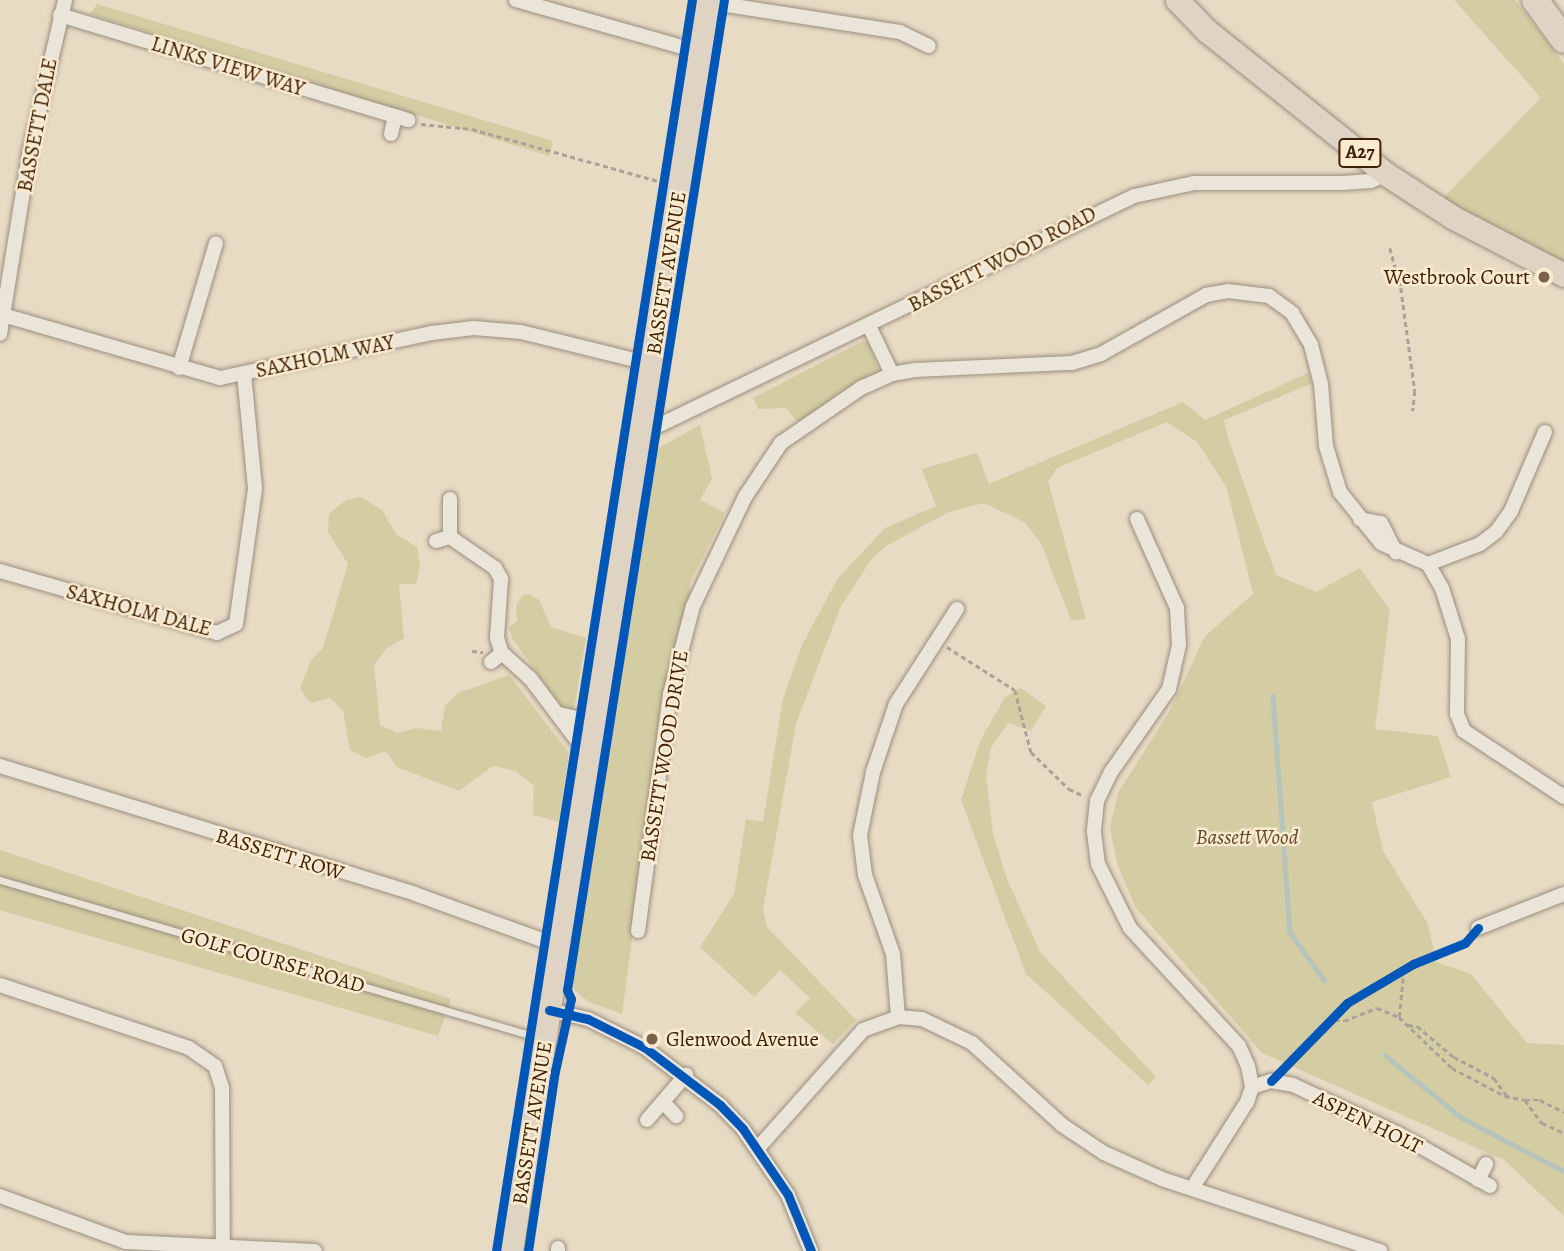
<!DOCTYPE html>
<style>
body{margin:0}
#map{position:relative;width:1564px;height:1251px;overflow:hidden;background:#e8dbc4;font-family:Alegreya,serif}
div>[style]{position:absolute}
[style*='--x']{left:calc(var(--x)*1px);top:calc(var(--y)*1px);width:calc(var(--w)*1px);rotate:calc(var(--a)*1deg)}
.green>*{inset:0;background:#d4cca3}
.stream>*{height:4.5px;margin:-2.25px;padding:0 2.25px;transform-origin:2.25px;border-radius:2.25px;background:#b6c4bc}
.path>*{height:2.5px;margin-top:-1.25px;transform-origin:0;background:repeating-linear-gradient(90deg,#aaa296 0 5px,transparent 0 8.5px)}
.roads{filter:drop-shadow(0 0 2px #998e7e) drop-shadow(0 0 2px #998e7e)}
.service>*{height:7px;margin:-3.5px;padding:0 3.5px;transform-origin:3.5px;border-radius:3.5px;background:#ebe4d9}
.minor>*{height:14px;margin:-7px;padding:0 7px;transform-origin:7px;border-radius:7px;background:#ebe4d9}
.primary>*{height:23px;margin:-11.5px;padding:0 11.5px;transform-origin:11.5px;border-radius:11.5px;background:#dfd4c4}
.motorway>*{height:26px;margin:-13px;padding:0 13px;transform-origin:13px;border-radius:13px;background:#dfd4c4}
.cycleway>*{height:9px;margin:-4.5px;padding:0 4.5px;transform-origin:4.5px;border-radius:4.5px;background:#0057b8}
.dots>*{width:19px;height:19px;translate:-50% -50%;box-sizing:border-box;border:4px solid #faeacf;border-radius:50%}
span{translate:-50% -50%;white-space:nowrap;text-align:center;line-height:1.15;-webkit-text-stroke:5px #faeacf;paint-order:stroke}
.shield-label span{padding:2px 5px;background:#faeacf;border:2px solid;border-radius:5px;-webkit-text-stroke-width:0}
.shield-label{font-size:19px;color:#3d2107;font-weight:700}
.street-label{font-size:21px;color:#3d2107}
.poi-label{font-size:21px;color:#3d2107}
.right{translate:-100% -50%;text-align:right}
.left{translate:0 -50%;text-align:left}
.park-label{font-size:21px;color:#5f4927;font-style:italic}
</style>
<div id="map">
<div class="green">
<div style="clip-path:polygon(1454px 0,1515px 0,1564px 64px,1564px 263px,1442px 199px,1541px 98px)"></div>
<div style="clip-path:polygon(97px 4px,553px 141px,549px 156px,90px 14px)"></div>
<div style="clip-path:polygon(863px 341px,869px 343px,879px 373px,797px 422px,786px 408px,758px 409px,753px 398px)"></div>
<div style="clip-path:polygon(1308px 373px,1313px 383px,1224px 420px,1228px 438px,1276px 575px,1316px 592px,1360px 568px,1390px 610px,1375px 729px,1438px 736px,1451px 777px,1372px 802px,1383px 851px,1428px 924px,1436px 962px,1471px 974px,1527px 1043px,1564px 1045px,1564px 1216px,1504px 1160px,1262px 1053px,1136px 908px,1118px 866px,1110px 828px,1118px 793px,1169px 712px,1205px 636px,1253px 594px,1226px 486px,1197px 442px,1167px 422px,1057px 468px,1048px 481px,1086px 619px,1071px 620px,1041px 543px,1024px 522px,984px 503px,949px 512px,886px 546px,872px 558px,840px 608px,796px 724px,763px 909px,767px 927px,856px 1020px,833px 1044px,795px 1013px,810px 998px,780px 970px,754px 997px,700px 947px,734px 894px,746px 819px,763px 822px,783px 699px,802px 645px,838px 578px,885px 528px,936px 506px,922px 469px,977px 453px,989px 484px,1183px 402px,1205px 420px)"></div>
<div style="clip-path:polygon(700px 425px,712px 479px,700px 500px,725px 513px,689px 585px,692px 595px,666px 684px,622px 1014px,589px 1002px,574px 990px,573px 981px,655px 450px)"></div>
<div style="clip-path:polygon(361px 497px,382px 510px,397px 535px,417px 547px,420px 566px,416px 584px,399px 584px,404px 638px,387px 648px,374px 665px,380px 725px,397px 733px,417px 728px,441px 731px,445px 706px,458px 693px,509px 675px,569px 753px,559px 822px,533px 815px,534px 786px,516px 771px,493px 766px,459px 791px,397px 767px,386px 751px,366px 758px,350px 750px,343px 710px,330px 698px,310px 703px,300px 688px,311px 660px,323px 648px,348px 564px,328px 532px,329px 514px,346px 500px)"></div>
<div style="clip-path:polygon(530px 594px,539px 600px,551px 627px,586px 638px,574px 710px,561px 707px,512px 638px,509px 627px,517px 621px,516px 606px,523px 595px)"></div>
<div style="clip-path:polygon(1021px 688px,1046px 706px,1031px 731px,1008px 723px,991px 748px,986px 776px,993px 833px,1006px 877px,1040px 952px,1156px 1077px,1148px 1085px,1026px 974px,961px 800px,981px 739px,1005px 697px)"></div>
<div style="clip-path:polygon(0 850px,451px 999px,438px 1036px,0 910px)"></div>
</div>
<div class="stream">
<div style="--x:1273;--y:696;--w:237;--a:85.9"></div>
<div style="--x:1290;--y:932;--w:59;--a:54.7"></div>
<div style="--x:1385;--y:1055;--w:99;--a:39.3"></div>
<div style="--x:1462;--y:1118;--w:115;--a:27.5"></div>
</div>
<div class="path">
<div style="--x:421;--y:124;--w:51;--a:5.6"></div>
<div style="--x:472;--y:129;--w:197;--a:15.6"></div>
<div style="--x:1390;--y:248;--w:41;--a:74.6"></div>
<div style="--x:1401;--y:288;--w:104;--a:82.3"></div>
<div style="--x:1415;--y:391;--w:20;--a:96"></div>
<div style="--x:947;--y:647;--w:80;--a:32.3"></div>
<div style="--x:1015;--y:690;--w:64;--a:75.5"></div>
<div style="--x:1031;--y:752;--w:53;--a:44.2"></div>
<div style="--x:1069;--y:789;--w:17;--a:25"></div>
<div style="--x:472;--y:651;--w:11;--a:5"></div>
<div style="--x:1399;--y:1017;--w:49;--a:-84.2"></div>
<div style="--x:1326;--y:1021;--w:18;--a:0"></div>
<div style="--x:1344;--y:1021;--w:35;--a:-22"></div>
<div style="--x:1377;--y:1008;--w:24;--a:22"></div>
<div style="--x:1399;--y:1017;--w:74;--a:43.9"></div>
<div style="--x:1452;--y:1068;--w:60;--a:27.8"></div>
<div style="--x:1505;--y:1096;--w:20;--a:11"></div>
<div style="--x:1525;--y:1100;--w:29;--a:54"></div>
<div style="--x:1542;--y:1123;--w:24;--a:24"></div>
<div style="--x:1408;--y:1025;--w:9;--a:6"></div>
<div style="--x:1417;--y:1026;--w:48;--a:40"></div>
<div style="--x:1454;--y:1057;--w:45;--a:27.7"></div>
<div style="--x:1494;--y:1078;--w:24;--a:54"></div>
<div style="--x:1525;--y:1100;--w:15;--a:0"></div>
<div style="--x:1540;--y:1100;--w:27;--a:27"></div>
</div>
<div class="roads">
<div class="service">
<div style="--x:0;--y:880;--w:563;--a:16.31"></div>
</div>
<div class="minor">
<div style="--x:516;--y:0;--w:191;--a:15.8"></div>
<div style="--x:708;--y:2;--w:194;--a:8.9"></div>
<div style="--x:900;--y:32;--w:32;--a:26"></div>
<div style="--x:60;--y:15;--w:350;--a:16.8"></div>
<div style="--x:391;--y:134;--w:18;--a:-77"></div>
<div style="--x:395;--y:116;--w:14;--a:17"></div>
<div style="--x:3;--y:315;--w:226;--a:16.2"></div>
<div style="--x:220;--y:378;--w:217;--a:-12"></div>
<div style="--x:432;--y:333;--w:42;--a:-6.8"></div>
<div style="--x:474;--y:328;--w:47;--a:4.9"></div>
<div style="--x:521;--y:332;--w:134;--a:13.8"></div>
<div style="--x:869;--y:326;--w:53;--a:64.4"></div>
<div style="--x:0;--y:334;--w:182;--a:-80.8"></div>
<div style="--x:29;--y:154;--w:158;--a:-76.8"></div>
<div style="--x:179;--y:368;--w:130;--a:-73.5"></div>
<div style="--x:641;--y:434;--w:547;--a:-25.77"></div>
<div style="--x:1134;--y:196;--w:61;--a:-12.2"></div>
<div style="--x:1194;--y:183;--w:149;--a:0"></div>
<div style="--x:1343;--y:183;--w:28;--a:-4"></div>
<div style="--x:1371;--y:181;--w:17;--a:-25"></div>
<div style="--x:450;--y:499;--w:38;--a:90"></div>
<div style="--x:450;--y:537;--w:55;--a:34.6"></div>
<div style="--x:495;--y:568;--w:13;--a:61"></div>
<div style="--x:501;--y:579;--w:59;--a:93.9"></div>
<div style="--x:497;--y:638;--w:16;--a:72"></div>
<div style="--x:1137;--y:519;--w:98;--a:65.8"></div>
<div style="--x:1177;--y:608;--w:37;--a:87"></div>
<div style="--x:1179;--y:645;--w:45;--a:102.8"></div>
<div style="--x:1169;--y:689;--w:101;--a:124.9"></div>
<div style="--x:1111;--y:772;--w:32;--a:116"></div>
<div style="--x:1097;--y:801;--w:31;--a:96"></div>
<div style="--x:1094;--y:832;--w:32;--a:83"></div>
<div style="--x:1098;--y:864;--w:72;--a:63.4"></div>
<div style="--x:1130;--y:928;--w:161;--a:47.3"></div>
<div style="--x:1239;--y:1046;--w:22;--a:66"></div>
<div style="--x:1248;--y:1066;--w:21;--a:79"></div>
<div style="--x:1252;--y:1087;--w:16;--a:108"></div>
<div style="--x:1247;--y:1102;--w:101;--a:122.4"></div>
<div style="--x:1360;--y:519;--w:21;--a:11"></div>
<div style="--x:1381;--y:523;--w:33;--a:63"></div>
<div style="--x:436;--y:541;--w:15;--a:-16"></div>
<div style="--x:1428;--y:564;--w:28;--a:60"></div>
<div style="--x:1442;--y:588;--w:53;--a:72.6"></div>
<div style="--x:1458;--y:639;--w:75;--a:90.8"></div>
<div style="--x:1457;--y:714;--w:18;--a:68"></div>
<div style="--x:1464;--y:731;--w:120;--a:33.4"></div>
<div style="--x:0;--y:571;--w:226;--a:15.9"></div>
<div style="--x:217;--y:633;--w:21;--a:-25"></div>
<div style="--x:236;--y:624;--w:137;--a:-82"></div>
<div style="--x:255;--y:488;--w:115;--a:-95.5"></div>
<div style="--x:502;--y:653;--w:38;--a:42"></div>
<div style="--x:530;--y:678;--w:98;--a:52.9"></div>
<div style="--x:491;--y:662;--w:14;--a:-39"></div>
<div style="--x:559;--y:714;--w:18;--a:13"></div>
<div style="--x:577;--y:718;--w:19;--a:-9"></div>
<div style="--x:0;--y:766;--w:434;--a:17.1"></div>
<div style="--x:415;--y:894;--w:153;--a:19.9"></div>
<div style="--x:1478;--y:928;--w:92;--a:-21.6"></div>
<div style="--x:638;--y:931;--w:239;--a:-82.3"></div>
<div style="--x:670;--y:694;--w:91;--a:-75.4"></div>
<div style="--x:693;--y:606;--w:121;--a:-64.5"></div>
<div style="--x:745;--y:497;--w:65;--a:-56.3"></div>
<div style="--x:781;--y:443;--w:97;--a:-34.5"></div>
<div style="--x:861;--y:388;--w:34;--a:-24"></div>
<div style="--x:892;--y:374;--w:23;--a:-10"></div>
<div style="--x:915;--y:370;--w:157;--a:-2.6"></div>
<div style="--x:1072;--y:363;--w:30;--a:-17"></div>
<div style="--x:1101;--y:354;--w:120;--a:-29.3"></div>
<div style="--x:1206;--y:295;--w:22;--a:-10"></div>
<div style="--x:1228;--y:291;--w:41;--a:7"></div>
<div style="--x:1269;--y:296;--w:29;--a:36"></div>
<div style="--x:1292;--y:313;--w:37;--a:59"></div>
<div style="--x:1311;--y:345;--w:40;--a:75.6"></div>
<div style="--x:1321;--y:384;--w:62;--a:85.4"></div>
<div style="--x:1326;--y:446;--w:48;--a:73.1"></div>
<div style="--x:1340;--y:492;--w:65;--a:51.2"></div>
<div style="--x:1381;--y:543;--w:51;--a:24.1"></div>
<div style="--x:1428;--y:564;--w:56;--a:-21"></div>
<div style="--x:1480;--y:544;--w:20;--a:-37"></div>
<div style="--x:1496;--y:532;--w:26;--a:-54"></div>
<div style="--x:1511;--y:511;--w:86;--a:-66.7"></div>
<div style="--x:0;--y:985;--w:199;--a:18.4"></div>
<div style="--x:189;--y:1048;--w:32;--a:35"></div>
<div style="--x:215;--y:1066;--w:22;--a:72"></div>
<div style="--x:222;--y:1087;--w:164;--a:89.7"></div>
<div style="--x:549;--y:1010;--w:40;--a:13"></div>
<div style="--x:588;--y:1019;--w:63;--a:26.6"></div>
<div style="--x:644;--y:1047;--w:96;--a:37.3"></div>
<div style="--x:720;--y:1105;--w:33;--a:46"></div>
<div style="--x:743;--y:1129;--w:80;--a:55.7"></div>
<div style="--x:788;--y:1195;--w:61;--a:67.7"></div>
<div style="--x:898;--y:1017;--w:63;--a:-94.5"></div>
<div style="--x:893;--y:954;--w:84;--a:-109.5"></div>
<div style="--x:865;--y:875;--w:40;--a:-97.1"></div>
<div style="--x:860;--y:835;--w:64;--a:-78.3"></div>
<div style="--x:873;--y:772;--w:72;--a:-71.3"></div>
<div style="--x:896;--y:704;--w:113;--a:-57.3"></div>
<div style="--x:1252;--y:1087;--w:20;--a:-18"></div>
<div style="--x:1271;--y:1081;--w:22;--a:10"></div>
<div style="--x:1293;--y:1085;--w:115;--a:24.8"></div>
<div style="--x:1397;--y:1133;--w:107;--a:29.7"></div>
<div style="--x:664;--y:1103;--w:18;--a:47"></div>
<div style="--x:647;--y:1120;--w:60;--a:-49.1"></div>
<div style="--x:758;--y:1148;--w:158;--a:-48.3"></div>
<div style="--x:863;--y:1030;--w:37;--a:-20"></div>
<div style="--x:898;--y:1017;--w:24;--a:5"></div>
<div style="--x:922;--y:1019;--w:55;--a:25.6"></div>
<div style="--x:972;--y:1043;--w:122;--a:42.3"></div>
<div style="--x:1062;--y:1125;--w:50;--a:33.7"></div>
<div style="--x:1104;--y:1153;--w:64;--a:24.1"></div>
<div style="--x:1162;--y:1179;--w:230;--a:18.3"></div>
<div style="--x:1478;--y:1180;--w:18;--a:-63"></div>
<div style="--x:0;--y:1196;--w:134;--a:20.1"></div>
<div style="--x:126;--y:1242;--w:189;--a:2.7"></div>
<div style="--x:558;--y:1251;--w:3;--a:-90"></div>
</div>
<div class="primary">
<div style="--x:1177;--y:0;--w:43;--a:45.9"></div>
<div style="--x:1207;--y:31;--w:229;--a:38.6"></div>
<div style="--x:1386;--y:174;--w:81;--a:32.9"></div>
<div style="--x:1454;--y:218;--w:124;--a:27.4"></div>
<div style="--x:511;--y:1251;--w:1266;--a:-81.05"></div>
</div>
<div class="motorway">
<div style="--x:1535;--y:0;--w:49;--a:54.1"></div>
</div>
</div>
<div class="cycleway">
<div style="--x:549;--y:1010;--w:40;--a:13"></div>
<div style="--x:588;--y:1019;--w:63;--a:26.6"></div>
<div style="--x:644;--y:1047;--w:96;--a:37.3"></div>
<div style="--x:720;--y:1105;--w:33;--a:46"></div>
<div style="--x:743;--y:1129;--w:80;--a:55.7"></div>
<div style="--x:788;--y:1195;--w:61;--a:67.7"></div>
<div style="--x:1271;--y:1081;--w:109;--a:-45.7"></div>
<div style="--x:1347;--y:1003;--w:77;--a:-30.6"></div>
<div style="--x:1413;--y:964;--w:56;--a:-22"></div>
<div style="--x:1465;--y:943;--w:20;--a:-49"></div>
<div style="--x:496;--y:1251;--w:1266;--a:-81.1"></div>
<div style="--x:528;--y:1251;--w:182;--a:-81.5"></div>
<div style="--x:555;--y:1071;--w:74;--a:-77.5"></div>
<div style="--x:571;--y:999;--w:10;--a:-114"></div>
<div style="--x:567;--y:990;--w:1002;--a:-80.99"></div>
</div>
<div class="dots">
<div style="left:1544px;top:277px;background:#796249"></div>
<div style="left:652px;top:1039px;background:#796249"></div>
</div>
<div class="shield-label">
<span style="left:1360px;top:153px">A27</span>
</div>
<div class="street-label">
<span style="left:228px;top:66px;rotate:17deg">LINKS VIEW WAY</span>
<span style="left:37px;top:125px;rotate:-79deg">BASSETT DALE</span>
<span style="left:1002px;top:259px;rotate:-27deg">BASSETT WOOD ROAD</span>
<span style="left:666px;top:273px;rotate:-81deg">BASSETT AVENUE</span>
<span style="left:325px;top:356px;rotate:-12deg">SAXHOLM WAY</span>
<span style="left:139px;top:610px;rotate:15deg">SAXHOLM DALE</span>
<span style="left:664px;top:756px;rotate:-81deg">BASSETT WOOD DRIVE</span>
<span style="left:280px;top:854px;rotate:17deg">BASSETT ROW</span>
<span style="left:273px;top:960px;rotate:16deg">GOLF COURSE ROAD</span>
<span style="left:1368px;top:1122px;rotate:26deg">ASPEN HOLT</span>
<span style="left:532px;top:1123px;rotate:-81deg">BASSETT AVENUE</span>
</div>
<div class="poi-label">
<span class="right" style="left:1530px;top:277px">Westbrook Court</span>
<span class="left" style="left:666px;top:1039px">Glenwood Avenue</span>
</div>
<div class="park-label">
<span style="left:1247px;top:837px">Bassett Wood</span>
</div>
</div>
